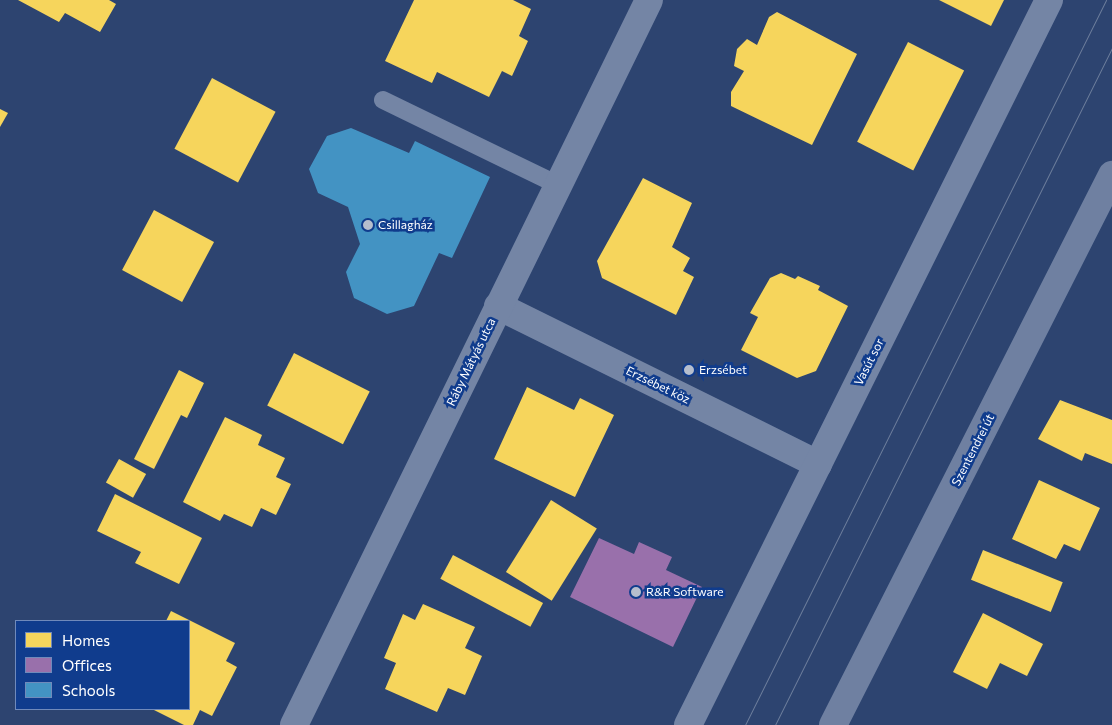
<!DOCTYPE html>
<meta charset="utf-8">
<style>
body{margin:0}
#map{position:relative;width:1112px;height:725px;overflow:hidden;background:#2d4470;font-family:Commissioner,sans-serif}
div>[style]{position:absolute}
[style*='--x']{left:calc(var(--x)*1px);top:calc(var(--y)*1px);width:calc(var(--w)*1px);rotate:calc(var(--a)*1deg)}
.homes>*{inset:0;background:#f6d55c;transform-origin:0 0}
.offices>*{inset:0;background:#9970ab}
.schools>*{inset:0;background:#4393c3}
.service>*{height:18px;margin:-9px;padding:0 9px;transform-origin:9px;border-radius:9px;background:#7485a5}
.minor>*{height:28px;margin:-14px;padding:0 14px;transform-origin:14px;border-radius:14px;background:#7485a5}
.secondary>*{height:28px;margin:-14px;padding:0 14px;transform-origin:14px;border-radius:14px;background:#6f80a1}
.tram>*{height:1px;margin:-0.5px;padding:0 0.5px;transform-origin:0.5px;border-radius:0.5px;background:#6c7d9b}
.dots>*{width:14px;height:14px;translate:-50% -50%;box-sizing:border-box;border:2px solid #103c8d;border-radius:50%}
span{translate:-50% -50%;white-space:nowrap;text-align:center;line-height:1.15;-webkit-text-stroke:5px #103c8d;paint-order:stroke}
.poi-label{font-size:12px;color:#fff}
.left{translate:0 -50%;text-align:left}
.street-label{font-size:12px;color:#fff}
.legend{position:absolute;left:15px;top:620px;width:175px;height:90px;box-sizing:border-box;background:#103c8d;border:1px solid #708abb;margin:0;padding:6px 9px;list-style:none;font-size:15px;color:#fff}
.legend li{display:flex;align-items:center;gap:10px;height:25px}
.legend b{width:25px;border:1px solid #708abb}
</style>
<div id="map">
<div class="homes">
<div style="clip-path:polygon(18px 0,109px 0,116px 4px,100px 32px,65px 13px,59px 22px)"></div>
<div style="clip-path:polygon(414px 0,513px 0,531px 9px,519px 36px,528px 41px,512px 76px,502px 71px,489px 97px,437px 72px,432px 83px,385px 61px)"></div>
<div style="clip-path:polygon(939px 0,1004px 0,991px 26px)"></div>
<div style="clip-path:polygon(777px 12px,857px 54px,812px 145px,731px 106px,731px 92px,744px 71px,734px 66px,737px 49px,747px 39px,757px 45px,769px 17px)"></div>
<div style="left:908px;top:42px;width:63px;height:112px;rotate:27deg"></div>
<div style="left:212px;top:78px;width:72px;height:80px;rotate:28deg"></div>
<div style="clip-path:polygon(0 109px,8px 113px,0 127px)"></div>
<div style="clip-path:polygon(643px 178px,692px 203px,672px 247px,690px 258px,683px 271px,694px 277px,676px 315px,602px 278px,597px 261px)"></div>
<div style="left:154px;top:210px;width:68px;height:68px;rotate:28deg"></div>
<div style="clip-path:polygon(781px 273px,795px 279px,798px 276px,820px 286px,818px 290px,848px 306px,816px 371px,797px 378px,741px 350px,758px 317px,750px 313px,770px 278px)"></div>
<div style="left:294px;top:353px;width:85px;height:59px;rotate:27deg"></div>
<div style="clip-path:polygon(179px 370px,204px 383px,187px 418px,181px 415px,154px 469px,134px 459px)"></div>
<div style="clip-path:polygon(527px 387px,574px 410px,580px 398px,614px 415px,575px 497px,494px 459px)"></div>
<div style="clip-path:polygon(1060px 400px,1112px 420px,1112px 464px,1085px 453px,1082px 461px,1038px 439px)"></div>
<div style="clip-path:polygon(225px 417px,262px 435px,258px 445px,285px 458px,276px 477px,291px 484px,276px 515px,261px 508px,252px 527px,224px 514px,220px 521px,183px 502px)"></div>
<div style="left:119px;top:459px;width:31px;height:27px;rotate:29deg"></div>
<div style="clip-path:polygon(1039px 480px,1100px 508px,1080px 551px,1064px 544px,1056px 559px,1012px 539px)"></div>
<div style="clip-path:polygon(115px 494px,202px 538px,179px 584px,135px 563px,141px 552px,97px 531px)"></div>
<div style="left:551px;top:500px;width:54px;height:85px;rotate:32deg"></div>
<div style="left:983px;top:550px;width:86px;height:32px;rotate:22deg"></div>
<div style="left:453px;top:555px;width:102px;height:27px;rotate:28deg"></div>
<div style="clip-path:polygon(423px 604px,475px 627px,465px 648px,482px 656px,465px 695px,448px 688px,437px 712px,385px 689px,396px 663px,384px 658px,403px 614px,415px 620px)"></div>
<div style="clip-path:polygon(171px 611px,235px 643px,226px 661px,237px 667px,212px 716px,200px 710px,193px 725px,184px 725px,152px 709px,189px 709px,189px 621px,166px 621px)"></div>
<div style="clip-path:polygon(983px 613px,1043px 644px,1027px 676px,1000px 663px,987px 689px,953px 672px)"></div>
</div>
<div class="offices">
<div style="clip-path:polygon(599px 538px,634px 554px,639px 542px,672px 557px,666px 570px,702px 587px,673px 647px,570px 597px)"></div>
</div>
<div class="schools">
<div style="clip-path:polygon(351px 128px,409px 153px,415px 141px,490px 177px,452px 258px,439px 253px,414px 306px,387px 314px,354px 298px,346px 272px,360px 244px,348px 207px,318px 193px,309px 169px,327px 136px)"></div>
</div>
<div class="service">
<div style="--x:383;--y:100;--w:195;--a:25.9"></div>
</div>
<div class="minor">
<div style="--x:498;--y:306;--w:357;--a:26.3"></div>
<div style="--x:294;--y:725;--w:807;--a:-63.91"></div>
<div style="--x:688;--y:725;--w:810;--a:-63.53"></div>
</div>
<div class="secondary">
<div style="--x:833;--y:725;--w:617;--a:-63.1"></div>
</div>
<div class="tram">
<div style="--x:745;--y:725;--w:810;--a:-63.53"></div>
<div style="--x:775;--y:725;--w:756;--a:-63.54"></div>
</div>
<div class="dots">
<div style="left:368px;top:225px;background:#b6becd"></div>
<div style="left:689px;top:370px;background:#b6becd"></div>
<div style="left:636px;top:592px;background:#b6becd"></div>
</div>
<div class="poi-label">
<span class="left" style="left:378px;top:225px">Csillagház</span>
<span class="left" style="left:699px;top:370px">Erzsébet</span>
<span class="left" style="left:646px;top:592px">R&amp;R Software</span>
</div>
<div class="street-label">
<span style="left:471px;top:362px;rotate:-64deg">Ráby Mátyás utca</span>
<span style="left:869px;top:362px;rotate:-63deg">Vasút sor</span>
<span style="left:658px;top:385px;rotate:26deg">Erzsébet köz</span>
<span style="left:973px;top:450px;rotate:-63deg">Szentendrei út</span>
</div>
<ul class="legend">
<li><b style="height:14px;background:#f6d55c"></b>Homes</li>
<li><b style="height:14px;background:#9970ab"></b>Offices</li>
<li><b style="height:14px;background:#4393c3"></b>Schools</li>
</ul>
</div>
